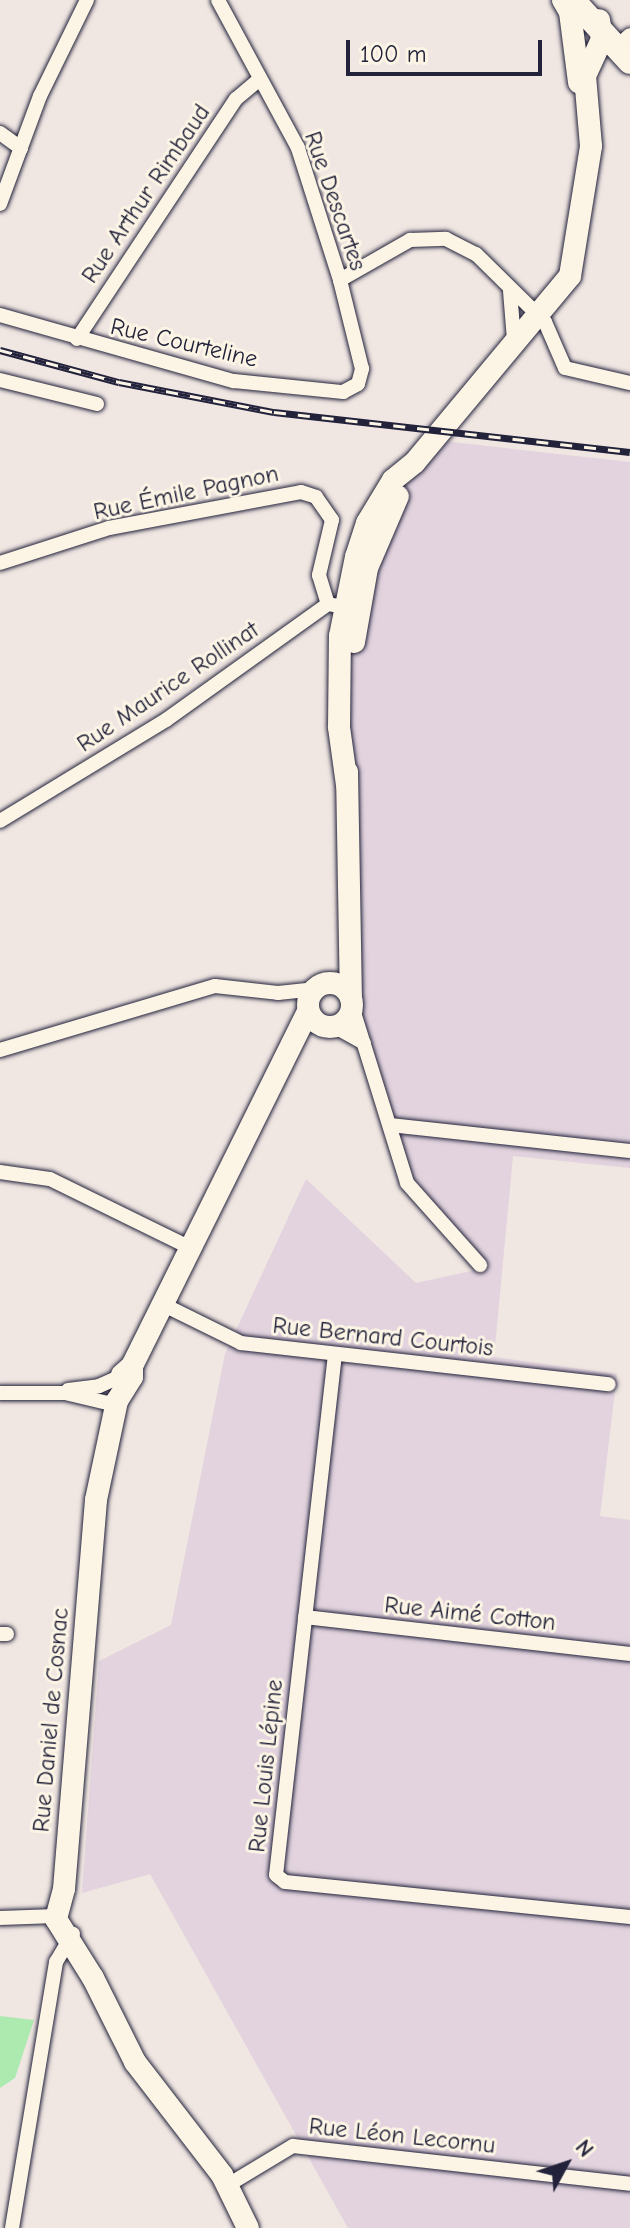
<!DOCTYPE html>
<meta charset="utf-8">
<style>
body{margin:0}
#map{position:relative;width:630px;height:2228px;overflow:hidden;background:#f0e6e2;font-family:"Comic Neue",sans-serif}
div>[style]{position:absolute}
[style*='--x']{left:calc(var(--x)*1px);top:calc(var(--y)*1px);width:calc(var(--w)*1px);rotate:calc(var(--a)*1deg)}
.built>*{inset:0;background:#e2d3de}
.green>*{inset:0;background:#adeab0}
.roads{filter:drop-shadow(0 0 2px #22223b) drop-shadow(0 0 2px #22223b)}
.street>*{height:14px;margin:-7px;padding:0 7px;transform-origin:7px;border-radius:7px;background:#fcf5e5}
.secondary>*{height:22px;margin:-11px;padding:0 11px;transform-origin:11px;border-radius:11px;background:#fcf5e5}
.secondary>.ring{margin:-11px;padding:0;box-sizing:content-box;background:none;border:22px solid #fcf5e5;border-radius:50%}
.primary>*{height:24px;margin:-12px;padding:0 12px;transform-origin:12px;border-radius:12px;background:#fcf5e5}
.rail>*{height:7px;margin-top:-3.5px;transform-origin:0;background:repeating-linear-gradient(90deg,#fcf5e5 0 12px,#22223b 0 24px);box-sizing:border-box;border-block:2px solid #22223b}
span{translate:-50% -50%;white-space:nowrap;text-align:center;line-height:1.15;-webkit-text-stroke:6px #fcf5e5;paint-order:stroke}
.street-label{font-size:24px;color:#22223b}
.north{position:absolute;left:526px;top:2124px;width:80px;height:80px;-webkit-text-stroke:6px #fcf5e5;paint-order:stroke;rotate:50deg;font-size:22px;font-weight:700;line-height:32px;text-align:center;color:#22223b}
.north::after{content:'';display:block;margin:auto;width:28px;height:36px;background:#22223b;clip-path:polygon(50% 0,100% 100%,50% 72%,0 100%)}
.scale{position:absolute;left:346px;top:40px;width:196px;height:36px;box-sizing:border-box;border:4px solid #22223b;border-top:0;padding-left:10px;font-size:24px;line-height:28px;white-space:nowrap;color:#22223b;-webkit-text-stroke:6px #fcf5e5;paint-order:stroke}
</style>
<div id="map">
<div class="built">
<div style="clip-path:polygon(424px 439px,630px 462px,630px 1168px,513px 1156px,494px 1357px,617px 1374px,600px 1516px,630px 1520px,630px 2228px,348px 2228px,150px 1874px,82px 1893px,99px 1661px,171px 1625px,225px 1354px,306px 1179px,416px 1283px,476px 1270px,404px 1190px,355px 1005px,336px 621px)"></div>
</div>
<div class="green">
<div style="clip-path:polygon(0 2016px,34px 2020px,15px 2078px,0 2088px)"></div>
</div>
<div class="roads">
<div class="street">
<div style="--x:620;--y:44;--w:13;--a:-42"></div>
<div style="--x:0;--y:133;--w:26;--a:36"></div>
<div style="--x:0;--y:204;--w:115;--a:-69.7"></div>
<div style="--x:40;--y:96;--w:107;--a:-63.9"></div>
<div style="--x:340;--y:280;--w:81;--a:-29.7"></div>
<div style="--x:410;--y:240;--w:36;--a:-2"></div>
<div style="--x:446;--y:239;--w:34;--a:27"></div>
<div style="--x:476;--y:254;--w:97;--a:44.6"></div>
<div style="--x:545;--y:322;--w:50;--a:66.5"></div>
<div style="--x:565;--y:368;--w:67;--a:13"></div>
<div style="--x:510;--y:291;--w:49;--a:85.3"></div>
<div style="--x:0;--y:315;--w:243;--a:15.8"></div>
<div style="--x:234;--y:381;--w:110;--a:5.8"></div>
<div style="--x:343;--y:392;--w:17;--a:-28"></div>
<div style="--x:358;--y:384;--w:16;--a:-75"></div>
<div style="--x:362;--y:369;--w:92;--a:-103.9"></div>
<div style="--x:340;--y:280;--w:139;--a:-107.7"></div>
<div style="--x:298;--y:148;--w:168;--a:-118.4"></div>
<div style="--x:77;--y:339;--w:288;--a:-56.5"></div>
<div style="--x:236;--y:99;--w:30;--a:-40"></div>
<div style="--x:0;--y:380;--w:100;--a:13.9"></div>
<div style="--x:0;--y:563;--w:114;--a:-17.8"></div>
<div style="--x:109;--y:528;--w:195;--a:-10.6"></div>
<div style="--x:301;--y:492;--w:16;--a:18"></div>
<div style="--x:316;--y:497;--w:28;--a:55"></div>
<div style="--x:332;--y:520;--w:57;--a:103.3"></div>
<div style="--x:319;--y:575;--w:30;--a:73"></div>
<div style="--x:0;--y:821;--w:194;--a:-31.3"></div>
<div style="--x:166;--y:720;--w:199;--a:-35.6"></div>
<div style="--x:328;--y:604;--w:10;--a:11"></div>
<div style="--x:352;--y:1006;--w:185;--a:72.7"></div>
<div style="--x:407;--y:1183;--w:110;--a:48.3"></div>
<div style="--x:335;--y:1027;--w:33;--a:29"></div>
<div style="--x:0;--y:1050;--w:224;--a:-16.6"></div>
<div style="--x:215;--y:986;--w:63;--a:6.3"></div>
<div style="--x:278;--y:993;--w:36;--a:-6"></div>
<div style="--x:390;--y:1125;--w:241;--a:6.2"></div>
<div style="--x:0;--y:1172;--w:50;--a:8"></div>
<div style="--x:50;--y:1179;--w:155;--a:26.1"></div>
<div style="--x:162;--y:1304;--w:88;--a:26.3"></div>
<div style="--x:241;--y:1343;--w:370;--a:6.4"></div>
<div style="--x:335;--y:1354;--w:524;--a:96.46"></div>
<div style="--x:276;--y:1875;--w:11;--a:38"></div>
<div style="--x:285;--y:1882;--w:347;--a:5.8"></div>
<div style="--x:68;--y:1390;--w:31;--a:-7"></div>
<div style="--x:99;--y:1386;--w:24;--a:-24"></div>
<div style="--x:0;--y:1393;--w:65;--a:0"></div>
<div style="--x:65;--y:1393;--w:52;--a:13.2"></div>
<div style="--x:305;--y:1617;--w:327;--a:6.5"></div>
<div style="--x:0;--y:1634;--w:7;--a:0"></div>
<div style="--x:0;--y:1918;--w:56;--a:-2"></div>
<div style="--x:228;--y:2185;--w:76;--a:-31"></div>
<div style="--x:293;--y:2146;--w:339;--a:6.4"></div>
<div style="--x:12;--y:2228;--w:270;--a:-80.6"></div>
<div style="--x:56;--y:1962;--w:33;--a:-59"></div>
</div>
<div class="secondary">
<div style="--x:563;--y:0;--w:14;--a:60"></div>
<div style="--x:570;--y:12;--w:71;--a:82.7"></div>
<div style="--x:354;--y:642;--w:75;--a:-80"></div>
<div style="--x:367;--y:568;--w:78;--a:-66.7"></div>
<div style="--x:347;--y:772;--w:226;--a:89"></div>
<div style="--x:347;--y:785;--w:59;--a:-97.9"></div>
<div style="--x:339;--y:727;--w:91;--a:-89.4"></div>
<div style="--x:340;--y:636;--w:81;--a:-78.6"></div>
<div style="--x:356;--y:557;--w:36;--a:-72"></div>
<div style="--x:367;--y:523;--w:50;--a:-58.8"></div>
<div style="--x:393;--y:480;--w:28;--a:-39"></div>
<div style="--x:415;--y:462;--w:242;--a:-50.2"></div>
<div style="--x:570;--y:276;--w:132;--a:-80.8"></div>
<div style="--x:591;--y:146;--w:70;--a:-94.9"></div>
<div style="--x:585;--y:76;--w:41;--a:-65.3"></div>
<div style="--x:602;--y:39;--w:19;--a:-99"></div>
<div class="ring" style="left:308px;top:983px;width:22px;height:22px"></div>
<div style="--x:132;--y:1366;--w:11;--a:90"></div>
<div style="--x:132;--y:1377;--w:28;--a:122"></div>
<div style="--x:117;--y:1401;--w:101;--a:102"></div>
<div style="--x:96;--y:1500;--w:390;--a:94.7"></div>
<div style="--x:64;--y:1889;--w:31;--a:105"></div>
<div style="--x:56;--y:1919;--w:70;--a:57.9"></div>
<div style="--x:93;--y:1978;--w:94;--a:63.4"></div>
<div style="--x:135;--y:2062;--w:143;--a:52.4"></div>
<div style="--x:222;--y:2175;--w:59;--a:63.9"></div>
<div style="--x:122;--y:1375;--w:13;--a:-42"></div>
<div style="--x:132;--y:1366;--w:396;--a:-63.6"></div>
</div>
<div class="primary">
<div style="--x:573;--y:0;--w:84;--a:47.4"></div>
</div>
</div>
<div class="rail">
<div style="--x:0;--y:350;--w:123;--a:15.1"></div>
<div style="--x:119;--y:382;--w:158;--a:11"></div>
<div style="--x:274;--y:412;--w:358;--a:6.4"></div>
</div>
<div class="street-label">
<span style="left:146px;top:194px;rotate:-56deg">Rue Arthur Rimbaud</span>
<span style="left:335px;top:201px;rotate:71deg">Rue Descartes</span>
<span style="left:184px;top:343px;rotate:13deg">Rue Courteline</span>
<span style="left:186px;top:493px;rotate:-12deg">Rue Émile Pagnon</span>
<span style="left:168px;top:687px;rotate:-34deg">Rue Maurice Rollinat</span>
<span style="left:383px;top:1337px;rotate:6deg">Rue Bernard Courtois</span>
<span style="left:470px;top:1614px;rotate:6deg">Rue Aimé Cotton</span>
<span style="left:51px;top:1720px;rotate:-85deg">Rue Daniel de Cosnac</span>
<span style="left:266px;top:1766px;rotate:-84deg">Rue Louis Lépine</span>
<span style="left:402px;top:2136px;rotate:6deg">Rue Léon Lecornu</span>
</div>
<div class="north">N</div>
<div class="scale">100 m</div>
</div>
